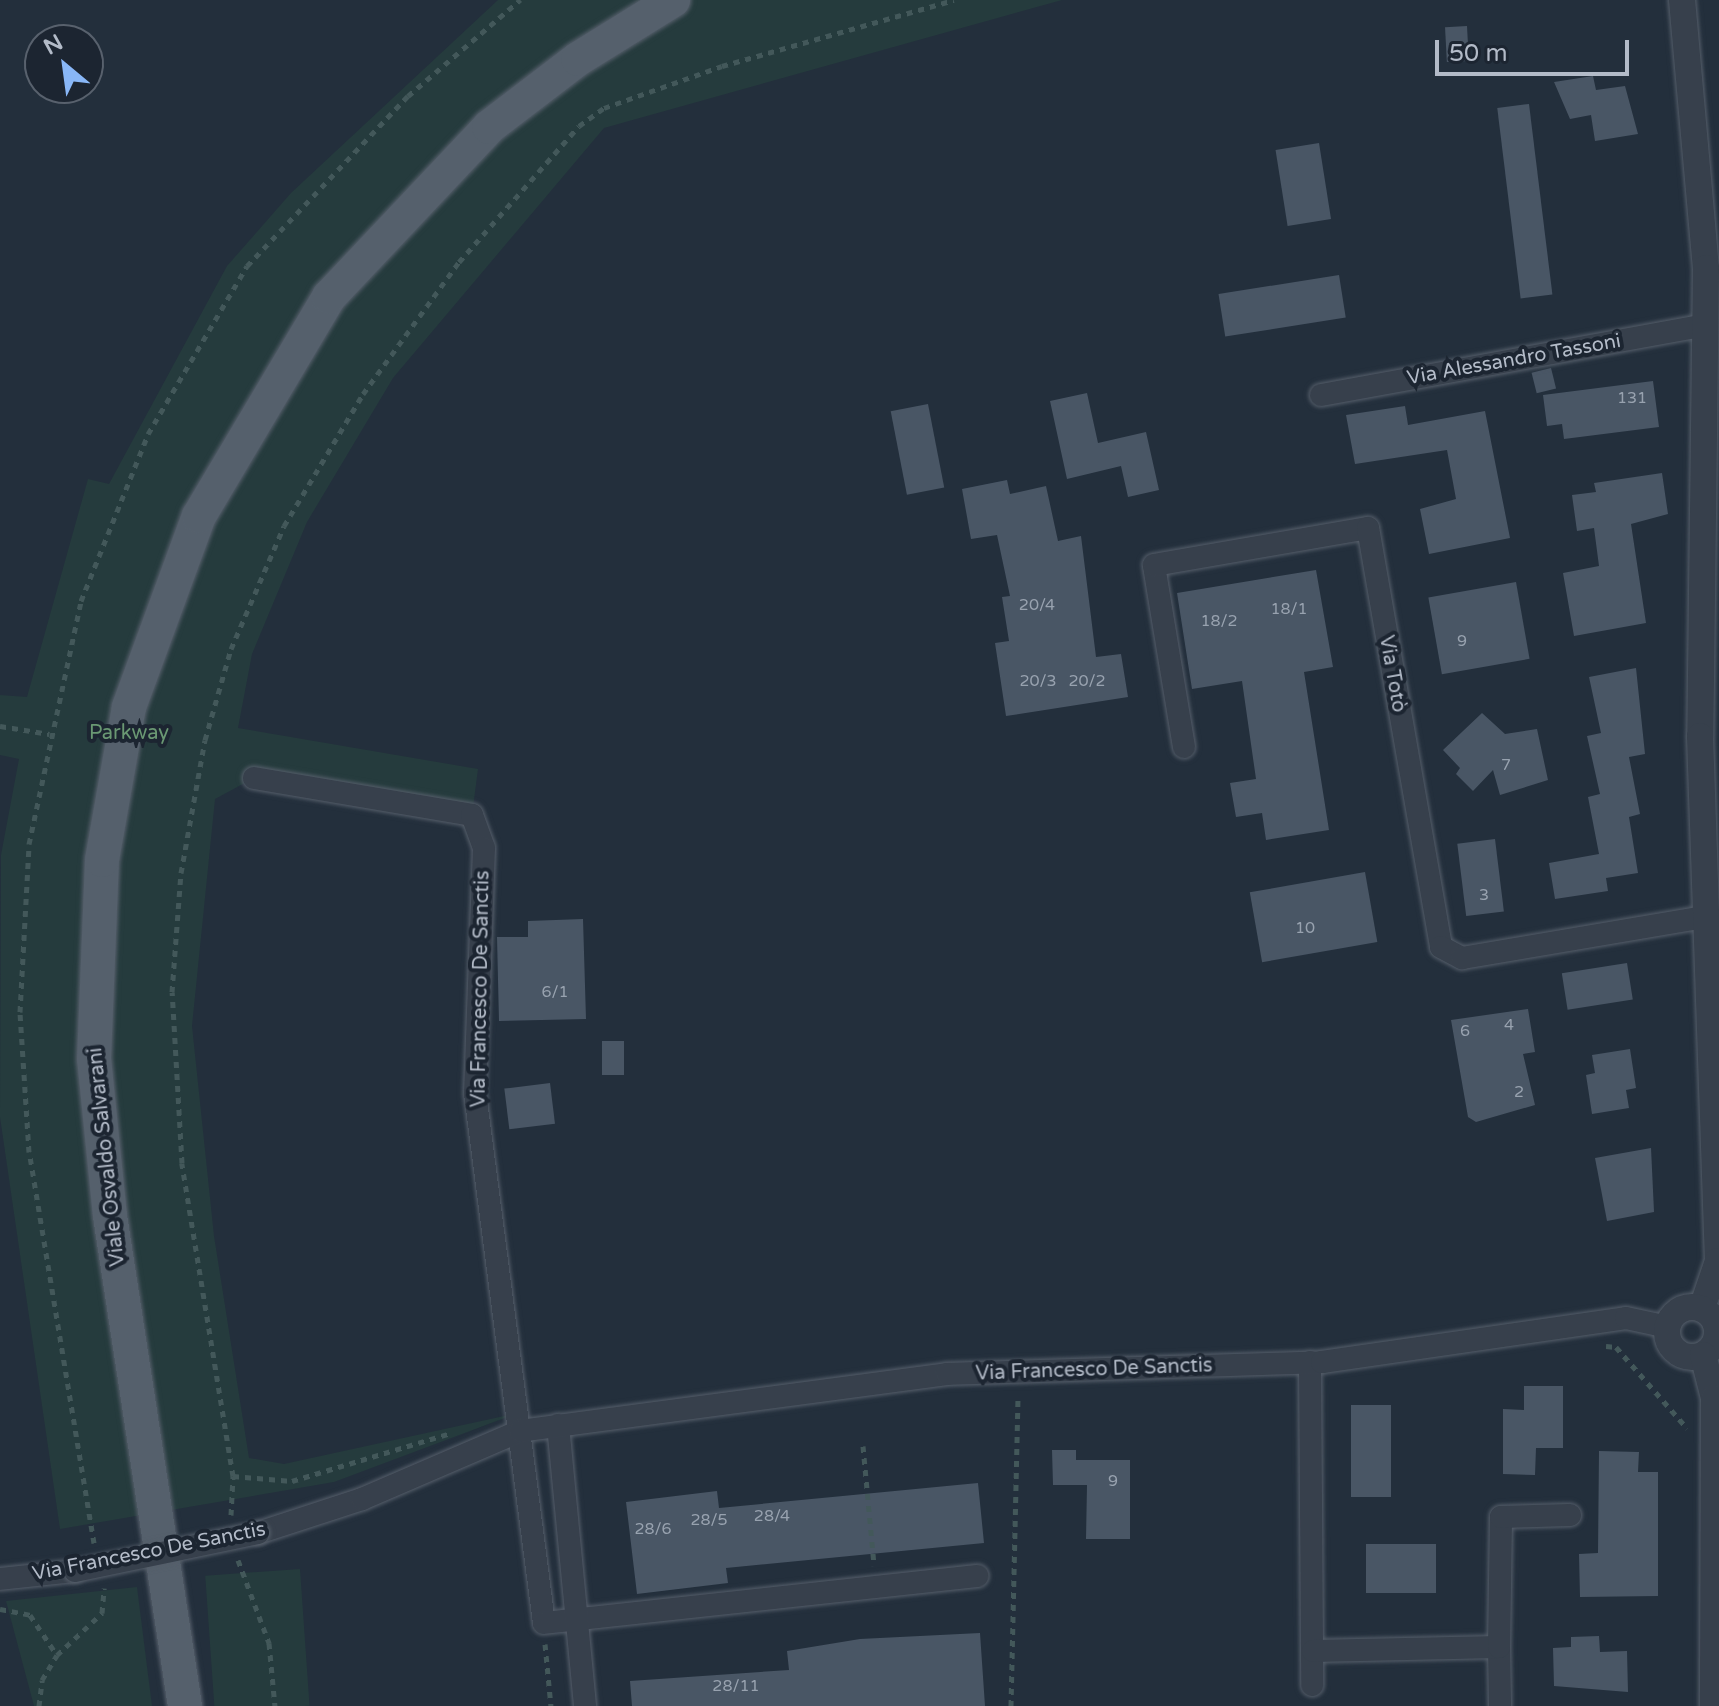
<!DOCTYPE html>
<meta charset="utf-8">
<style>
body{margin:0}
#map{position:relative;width:1719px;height:1706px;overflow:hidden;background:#232f3c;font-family:"Varela Round",sans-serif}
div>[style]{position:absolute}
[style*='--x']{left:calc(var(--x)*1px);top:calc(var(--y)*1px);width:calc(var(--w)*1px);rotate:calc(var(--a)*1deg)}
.green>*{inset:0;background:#253b3d;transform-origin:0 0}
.building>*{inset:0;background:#495665;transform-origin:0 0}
.path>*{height:5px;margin-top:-2.5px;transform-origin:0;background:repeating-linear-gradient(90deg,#43585a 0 6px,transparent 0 12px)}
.roads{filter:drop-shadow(0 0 2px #555e6a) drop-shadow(0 0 2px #555e6a)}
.minor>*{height:22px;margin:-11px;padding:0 11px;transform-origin:11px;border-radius:11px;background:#37404c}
.tertiary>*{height:26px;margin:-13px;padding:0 13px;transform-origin:13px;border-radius:13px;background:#37404c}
.tertiary>.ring{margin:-13px;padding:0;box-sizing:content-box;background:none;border:26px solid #37404c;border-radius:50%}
.primary>*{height:34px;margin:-17px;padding:0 17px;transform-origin:17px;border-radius:17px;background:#55606c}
.bridges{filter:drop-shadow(0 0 2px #555e6a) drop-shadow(0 0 2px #555e6a)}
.minor-bridge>*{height:22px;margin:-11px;padding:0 11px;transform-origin:11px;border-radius:11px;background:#37404c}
span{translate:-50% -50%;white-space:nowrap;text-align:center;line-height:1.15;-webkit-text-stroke:8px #1c2531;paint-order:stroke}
.number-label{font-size:16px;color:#98a2af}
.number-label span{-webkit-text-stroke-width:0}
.street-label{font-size:20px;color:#b3bbc8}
.park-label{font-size:20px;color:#6a9873}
.north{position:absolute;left:24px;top:24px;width:80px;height:80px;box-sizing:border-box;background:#1c2531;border:2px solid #58616d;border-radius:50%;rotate:331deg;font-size:22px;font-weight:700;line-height:32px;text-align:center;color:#b3bbc8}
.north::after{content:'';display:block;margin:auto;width:28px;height:36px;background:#89b7f7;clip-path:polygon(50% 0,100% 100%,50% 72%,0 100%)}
.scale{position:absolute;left:1435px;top:40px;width:194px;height:36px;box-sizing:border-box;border:4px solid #b3bbc8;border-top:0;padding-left:10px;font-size:24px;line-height:28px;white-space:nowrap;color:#b3bbc8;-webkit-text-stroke:6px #1c2531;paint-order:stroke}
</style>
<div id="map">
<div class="green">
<div style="clip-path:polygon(498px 0,1062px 0,604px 128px,393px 378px,307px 522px,252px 654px,238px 728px,478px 769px,472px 815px,254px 778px,215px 799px,192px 1026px,214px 1236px,249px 1458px,284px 1464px,518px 1413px,334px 1482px,60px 1529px,0 1117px,1px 855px,19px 759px,0 755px,0 695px,27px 697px,88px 479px,109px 484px,227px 266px,291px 193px)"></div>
<div style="left:300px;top:1569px;width:137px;height:95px;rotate:86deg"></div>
<div style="clip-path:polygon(137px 1587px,152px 1706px,34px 1706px,6px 1601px)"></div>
</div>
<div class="building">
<div style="left:1467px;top:26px;width:35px;height:22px;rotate:87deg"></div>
<div style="clip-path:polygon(1593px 76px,1596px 90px,1625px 86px,1638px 134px,1595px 141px,1591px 115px,1570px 119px,1554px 82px)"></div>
<div style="left:1529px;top:104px;width:192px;height:32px;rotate:83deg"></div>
<div style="left:1319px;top:143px;width:77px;height:44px;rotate:81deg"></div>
<div style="left:1339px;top:275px;width:43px;height:122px;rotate:81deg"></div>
<div style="left:1551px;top:368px;width:21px;height:20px;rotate:76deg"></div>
<div style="clip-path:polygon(1653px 381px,1659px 427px,1564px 439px,1562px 424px,1547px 426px,1543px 395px)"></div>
<div style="clip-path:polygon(1087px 393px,1098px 443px,1146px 432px,1159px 490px,1128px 497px,1121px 466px,1067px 479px,1050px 401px)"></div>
<div style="left:928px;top:404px;width:85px;height:38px;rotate:79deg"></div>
<div style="clip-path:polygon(1405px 406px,1408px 425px,1485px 411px,1510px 538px,1429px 554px,1420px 509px,1456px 499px,1447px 450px,1355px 464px,1346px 415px)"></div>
<div style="clip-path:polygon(1662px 473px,1668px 514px,1631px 524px,1646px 623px,1574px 636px,1563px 573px,1599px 566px,1594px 528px,1577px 531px,1572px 495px,1596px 492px,1594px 483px)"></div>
<div style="clip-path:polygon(1007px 480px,1010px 494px,1046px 486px,1058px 541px,1081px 536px,1096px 657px,1121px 654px,1128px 697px,1006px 716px,995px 643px,1009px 641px,1002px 597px,1010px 596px,997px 535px,971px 539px,962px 489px)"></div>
<div style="clip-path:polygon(1316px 570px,1333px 667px,1304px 672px,1329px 830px,1266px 840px,1262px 813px,1236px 817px,1230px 783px,1256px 779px,1242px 681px,1192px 689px,1177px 593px)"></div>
<div style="left:1516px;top:582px;width:78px;height:89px;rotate:80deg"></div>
<div style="clip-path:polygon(1636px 668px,1645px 754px,1629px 757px,1640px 814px,1629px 817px,1638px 873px,1606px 878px,1608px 891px,1555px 899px,1549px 863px,1599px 854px,1588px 797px,1600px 794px,1587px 736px,1601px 733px,1589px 677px)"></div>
<div style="clip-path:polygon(1482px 713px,1505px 734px,1537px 729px,1548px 780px,1500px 795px,1493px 770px,1473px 791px,1456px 774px,1460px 768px,1443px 750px)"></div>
<div style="left:1495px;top:839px;width:73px;height:38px;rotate:83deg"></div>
<div style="left:1365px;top:872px;width:71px;height:117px;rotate:80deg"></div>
<div style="clip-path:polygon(583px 919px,586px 1019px,499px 1021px,497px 937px,528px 937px,528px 921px)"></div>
<div style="left:1627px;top:963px;width:37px;height:66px;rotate:81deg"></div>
<div style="clip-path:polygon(1528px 1009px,1535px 1052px,1523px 1054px,1535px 1105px,1476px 1122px,1468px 1117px,1451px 1020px)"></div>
<div style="left:602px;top:1041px;width:22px;height:34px"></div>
<div style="clip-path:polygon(1630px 1049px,1636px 1088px,1626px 1090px,1629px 1108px,1592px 1114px,1586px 1075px,1595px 1073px,1592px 1055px)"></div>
<div style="left:550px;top:1083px;width:41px;height:46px;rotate:83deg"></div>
<div style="clip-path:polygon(1651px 1148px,1654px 1212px,1607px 1221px,1595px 1158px)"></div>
<div style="clip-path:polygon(1524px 1386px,1563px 1386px,1563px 1448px,1536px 1448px,1535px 1475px,1503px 1474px,1503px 1409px,1524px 1410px)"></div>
<div style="left:1351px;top:1405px;width:40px;height:92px"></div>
<div style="clip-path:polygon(1052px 1450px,1076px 1450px,1076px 1460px,1130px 1460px,1130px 1539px,1086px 1539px,1087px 1485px,1053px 1485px)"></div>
<div style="clip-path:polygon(1599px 1451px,1639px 1452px,1638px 1472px,1658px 1472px,1658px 1596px,1580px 1597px,1579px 1554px,1598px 1553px)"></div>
<div style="clip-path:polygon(978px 1483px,984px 1543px,726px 1568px,728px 1583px,637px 1594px,626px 1502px,717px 1491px,719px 1508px)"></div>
<div style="left:1366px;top:1544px;width:70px;height:49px"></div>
<div style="clip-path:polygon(980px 1633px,985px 1706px,632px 1706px,630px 1681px,789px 1670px,787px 1651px,860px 1639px)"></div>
<div style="clip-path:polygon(1599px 1636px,1600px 1652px,1627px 1651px,1628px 1692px,1554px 1686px,1553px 1648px,1571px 1647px,1571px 1637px)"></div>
</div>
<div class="path">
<div style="--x:0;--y:726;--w:50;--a:9.3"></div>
<div style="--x:1606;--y:1346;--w:10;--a:6"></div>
<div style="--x:1616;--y:1347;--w:108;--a:48.8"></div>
<div style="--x:863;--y:1446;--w:120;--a:84.7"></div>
<div style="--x:233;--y:1476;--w:59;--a:4.8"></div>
<div style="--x:292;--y:1481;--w:163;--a:-16.8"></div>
<div style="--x:231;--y:1515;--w:39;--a:-87"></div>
<div style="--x:233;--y:1476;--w:317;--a:-99.3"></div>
<div style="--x:182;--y:1163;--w:171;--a:-93.3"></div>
<div style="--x:172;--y:992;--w:119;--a:-85.7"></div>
<div style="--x:181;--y:873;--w:135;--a:-79.8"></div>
<div style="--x:205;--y:740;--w:95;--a:-74.1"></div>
<div style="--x:231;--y:649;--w:134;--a:-66.7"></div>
<div style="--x:284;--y:526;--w:154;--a:-59.1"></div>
<div style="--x:363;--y:394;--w:163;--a:-54"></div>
<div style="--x:459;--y:262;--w:181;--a:-48.6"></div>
<div style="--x:579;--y:126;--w:31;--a:-36"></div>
<div style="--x:604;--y:108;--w:125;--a:-19.6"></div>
<div style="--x:722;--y:66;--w:241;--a:-15.9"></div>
<div style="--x:94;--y:1543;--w:396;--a:-99.4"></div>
<div style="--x:29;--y:1152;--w:140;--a:-93.7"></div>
<div style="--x:20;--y:1012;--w:168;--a:-86.9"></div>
<div style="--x:29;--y:844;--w:249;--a:-77.9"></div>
<div style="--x:81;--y:601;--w:180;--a:-68.1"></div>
<div style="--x:148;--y:434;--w:195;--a:-59.5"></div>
<div style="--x:247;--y:266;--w:234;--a:-46.6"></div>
<div style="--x:408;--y:96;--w:148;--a:-40.6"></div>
<div style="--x:238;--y:1560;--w:89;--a:69.5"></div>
<div style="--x:269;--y:1643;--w:63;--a:84.6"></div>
<div style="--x:0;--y:1609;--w:31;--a:11"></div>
<div style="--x:30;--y:1615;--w:48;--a:56"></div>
<div style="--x:545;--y:1644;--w:62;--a:84.5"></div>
<div style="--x:39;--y:1706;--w:26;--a:-83"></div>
<div style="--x:42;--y:1680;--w:29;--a:-59"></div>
<div style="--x:57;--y:1655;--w:62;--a:-43"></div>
<div style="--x:102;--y:1613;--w:25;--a:-85"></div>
<div style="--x:1011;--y:1706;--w:311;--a:-88.7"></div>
</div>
<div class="roads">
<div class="minor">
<div style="--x:1321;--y:395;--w:391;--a:-10.3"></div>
<div style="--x:1184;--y:747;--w:184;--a:-99.4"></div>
<div style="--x:1154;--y:565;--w:217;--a:-9.8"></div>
<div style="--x:1368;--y:528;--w:425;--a:80.1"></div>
<div style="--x:1441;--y:947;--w:24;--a:28"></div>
<div style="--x:1462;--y:958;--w:246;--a:-9.6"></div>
<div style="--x:254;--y:778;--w:221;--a:9.6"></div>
<div style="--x:472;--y:815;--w:35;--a:70"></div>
<div style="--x:484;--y:848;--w:245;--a:92.1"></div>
<div style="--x:475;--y:1093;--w:534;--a:82.58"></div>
<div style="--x:544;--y:1623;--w:436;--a:-6.2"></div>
<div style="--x:1715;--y:1343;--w:5;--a:37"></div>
<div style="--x:1310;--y:1362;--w:323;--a:89.6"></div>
<div style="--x:558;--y:1425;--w:282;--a:84.5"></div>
<div style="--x:258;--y:1533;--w:109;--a:-18.1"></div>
<div style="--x:362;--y:1499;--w:172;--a:-23.3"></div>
<div style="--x:520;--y:1431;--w:431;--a:-7.6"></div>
<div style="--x:947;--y:1374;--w:375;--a:-1.8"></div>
<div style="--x:1322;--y:1362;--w:307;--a:-8.2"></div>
<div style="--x:1626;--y:1318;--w:43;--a:12.1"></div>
<div style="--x:0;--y:1579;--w:75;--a:-6.1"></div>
<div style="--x:1499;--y:1647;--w:59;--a:89"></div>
<div style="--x:1313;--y:1651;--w:186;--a:-1.2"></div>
<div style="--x:1499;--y:1647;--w:130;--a:-89.1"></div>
<div style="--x:1501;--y:1517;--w:69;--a:-1.7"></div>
</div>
<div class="tertiary">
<div style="--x:1682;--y:0;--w:269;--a:84.9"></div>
<div style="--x:1706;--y:268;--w:468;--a:90.7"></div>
<div style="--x:1700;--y:736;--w:525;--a:88.04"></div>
<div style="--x:1718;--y:1261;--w:50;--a:108.8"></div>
<div class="ring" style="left:1667px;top:1307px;width:24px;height:24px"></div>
<div style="--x:1703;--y:1355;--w:44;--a:75.7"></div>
<div style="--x:1714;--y:1398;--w:308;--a:90.2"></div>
</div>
<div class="primary">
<div style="--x:185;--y:1706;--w:496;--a:-98.7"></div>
<div style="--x:110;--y:1216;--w:158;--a:-95.8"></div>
<div style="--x:94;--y:1059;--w:199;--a:-87.7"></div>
<div style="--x:102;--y:860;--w:155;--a:-80"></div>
<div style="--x:129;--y:707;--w:203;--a:-69.9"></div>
<div style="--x:199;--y:516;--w:255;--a:-59.3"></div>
<div style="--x:329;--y:297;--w:233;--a:-46.7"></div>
<div style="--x:489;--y:127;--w:112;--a:-37.4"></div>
<div style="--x:578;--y:59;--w:112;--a:-31.8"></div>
</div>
</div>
<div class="bridges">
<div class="minor-bridge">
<div style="--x:75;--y:1571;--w:187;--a:-11.7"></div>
</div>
</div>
<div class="number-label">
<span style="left:1632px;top:398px">131</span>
<span style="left:1037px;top:605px">20/4</span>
<span style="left:1289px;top:609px">18/1</span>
<span style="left:1219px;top:621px">18/2</span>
<span style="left:1462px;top:641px">9</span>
<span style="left:1038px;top:681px">20/3</span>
<span style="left:1087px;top:681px">20/2</span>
<span style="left:1506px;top:765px">7</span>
<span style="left:1484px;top:895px">3</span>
<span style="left:1305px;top:928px">10</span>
<span style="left:555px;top:992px">6/1</span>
<span style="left:1509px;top:1025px">4</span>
<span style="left:1465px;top:1031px">6</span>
<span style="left:1519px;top:1092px">2</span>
<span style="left:1113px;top:1481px">9</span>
<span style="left:772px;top:1516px">28/4</span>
<span style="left:709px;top:1520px">28/5</span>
<span style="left:653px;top:1529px">28/6</span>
<span style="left:736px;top:1686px">28/11</span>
</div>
<div class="street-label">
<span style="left:1514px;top:360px;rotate:-10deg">Via Alessandro Tassoni</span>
<span style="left:1392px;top:674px;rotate:80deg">Via Totò</span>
<span style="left:481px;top:989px;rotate:-89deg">Via Francesco De Sanctis</span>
<span style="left:107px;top:1157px;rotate:-96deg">Viale Osvaldo Salvarani</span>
<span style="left:1094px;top:1370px;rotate:-2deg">Via Francesco De Sanctis</span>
<span style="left:149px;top:1552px;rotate:-11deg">Via Francesco De Sanctis</span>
</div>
<div class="park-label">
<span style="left:129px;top:733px">Parkway</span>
</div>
<div class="north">N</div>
<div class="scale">50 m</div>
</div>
